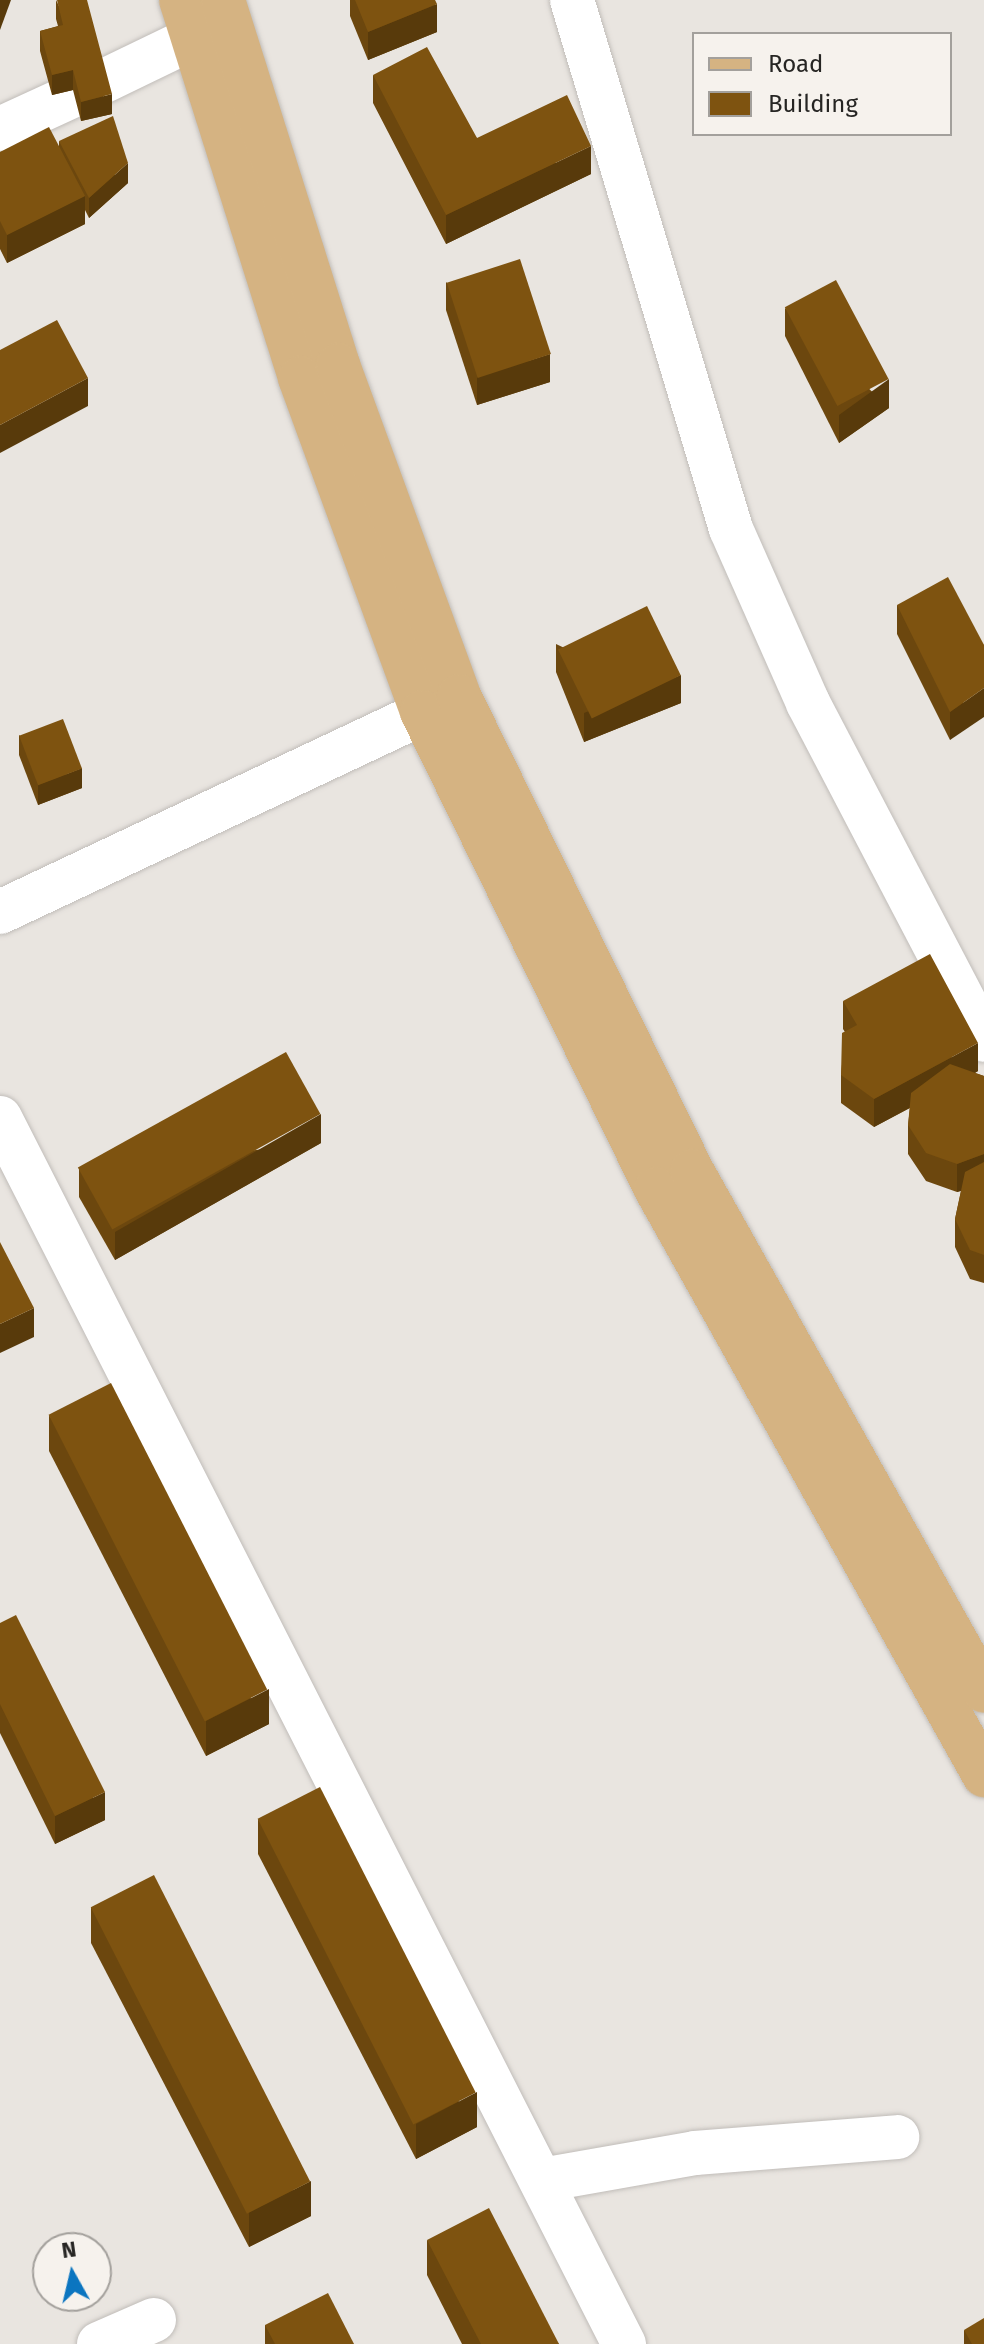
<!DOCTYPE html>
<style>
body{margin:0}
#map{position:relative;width:984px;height:2344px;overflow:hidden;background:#e9e5e0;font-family:"Fira Sans",sans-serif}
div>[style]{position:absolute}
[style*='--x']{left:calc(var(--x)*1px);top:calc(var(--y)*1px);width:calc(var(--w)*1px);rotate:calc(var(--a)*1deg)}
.roads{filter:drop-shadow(0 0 2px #c1bdb9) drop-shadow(0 0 2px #c1bdb9)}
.minor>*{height:44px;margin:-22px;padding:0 22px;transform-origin:22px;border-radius:22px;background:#fff}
.major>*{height:44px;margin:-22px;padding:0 22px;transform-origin:22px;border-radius:22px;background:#d5b382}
.wall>*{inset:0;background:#6c470e}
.shaded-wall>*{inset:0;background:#583a0b}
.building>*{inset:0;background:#7e5310;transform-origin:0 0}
span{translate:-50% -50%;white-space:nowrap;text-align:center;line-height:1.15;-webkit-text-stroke:8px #f6f2ed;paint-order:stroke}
.legend{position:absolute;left:692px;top:32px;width:260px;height:104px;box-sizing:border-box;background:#f6f2ed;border:2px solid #a3a09c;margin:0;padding:10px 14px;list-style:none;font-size:24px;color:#262523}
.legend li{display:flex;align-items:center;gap:16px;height:40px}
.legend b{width:40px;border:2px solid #a3a09c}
.north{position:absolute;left:32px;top:2232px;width:80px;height:80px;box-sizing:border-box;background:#f6f2ed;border:2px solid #a3a09c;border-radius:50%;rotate:352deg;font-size:22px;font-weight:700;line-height:32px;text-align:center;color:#262523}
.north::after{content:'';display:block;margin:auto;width:28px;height:36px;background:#0b75c0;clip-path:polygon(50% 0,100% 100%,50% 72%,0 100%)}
</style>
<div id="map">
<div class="roads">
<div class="minor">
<div style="--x:572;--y:0;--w:552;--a:73.27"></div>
<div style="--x:731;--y:529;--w:190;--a:66.1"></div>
<div style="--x:808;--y:703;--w:380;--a:62.4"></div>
<div style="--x:104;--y:81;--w:97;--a:-25.8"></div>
<div style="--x:0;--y:129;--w:81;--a:-24.7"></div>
<div style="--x:0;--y:912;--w:505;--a:-25.2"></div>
<div style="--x:0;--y:1118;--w:1376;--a:63.03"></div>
<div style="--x:542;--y:2180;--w:155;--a:-10"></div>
<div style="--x:695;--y:2153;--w:203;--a:-4.5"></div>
<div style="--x:99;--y:2344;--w:60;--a:-23.6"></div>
</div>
<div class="major">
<div style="--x:181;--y:0;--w:396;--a:72.5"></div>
<div style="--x:300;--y:378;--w:356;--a:69.9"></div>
<div style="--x:422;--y:712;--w:531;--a:63.87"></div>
<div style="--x:656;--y:1189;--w:672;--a:60.76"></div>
<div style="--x:223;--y:0;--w:383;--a:72.5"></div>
<div style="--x:338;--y:365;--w:352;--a:69.9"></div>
<div style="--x:459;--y:696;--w:529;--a:63.87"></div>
<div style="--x:692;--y:1171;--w:596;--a:60.68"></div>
</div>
</div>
<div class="wall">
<div style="clip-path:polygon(56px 0,112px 114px,81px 121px,73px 90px,52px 95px,40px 51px,40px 31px,58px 26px,56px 19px)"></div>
<div style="clip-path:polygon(350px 0,435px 0,437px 32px,368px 60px,350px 16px)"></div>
<div style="clip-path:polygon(373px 75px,477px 138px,591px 174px,446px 244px,373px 103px)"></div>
<div style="clip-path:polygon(59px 141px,128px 183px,89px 218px,85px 210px,85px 224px,7px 263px,0 249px,0 152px,59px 146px)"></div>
<div style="clip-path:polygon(446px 282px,550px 382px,477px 405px,446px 310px)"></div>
<div style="clip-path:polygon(785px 308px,889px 408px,839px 443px,785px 336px)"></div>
<div style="clip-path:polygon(897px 605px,984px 645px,950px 740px,897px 634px)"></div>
<div style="clip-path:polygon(556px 644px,681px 703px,584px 742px,556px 672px)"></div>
<div style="clip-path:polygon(19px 735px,82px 788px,38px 805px,19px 755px)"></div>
<div style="clip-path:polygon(843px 1001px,978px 1071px,975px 1073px,984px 1076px,984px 1283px,970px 1279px,955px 1247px,955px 1219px,961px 1191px,957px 1192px,926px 1181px,908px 1154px,908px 1125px,910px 1108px,874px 1127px,841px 1103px,841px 1075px,845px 1032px,843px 1029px)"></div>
<div style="clip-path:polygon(321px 1143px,115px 1260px,79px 1197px,79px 1169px)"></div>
<div style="clip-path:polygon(49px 1415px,269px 1724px,206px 1756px,49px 1451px)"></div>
<div style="clip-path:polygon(0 1623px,105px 1820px,55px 1844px,0 1733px)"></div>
<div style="clip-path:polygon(258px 1819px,477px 2127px,416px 2159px,258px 1854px)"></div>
<div style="clip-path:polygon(91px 1907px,311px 2216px,249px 2247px,91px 1943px)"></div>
<div style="clip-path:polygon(427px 2240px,559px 2344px,462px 2344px,427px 2275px)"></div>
<div style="clip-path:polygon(265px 2325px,354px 2344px,265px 2344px)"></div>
<div style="clip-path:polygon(964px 2330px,984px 2344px,964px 2344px)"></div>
</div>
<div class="shaded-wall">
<div style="clip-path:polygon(0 0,11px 0,0 30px)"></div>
<div style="clip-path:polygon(437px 4px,437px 32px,368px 60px,368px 32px)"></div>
<div style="clip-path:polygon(73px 70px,73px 90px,52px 95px,52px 75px)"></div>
<div style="clip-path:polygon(112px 94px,112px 114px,81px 121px,81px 102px)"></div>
<div style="clip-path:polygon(591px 146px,591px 174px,446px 244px,446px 215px)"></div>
<div style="clip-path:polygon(128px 163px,128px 183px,89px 218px,89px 198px)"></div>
<div style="clip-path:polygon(85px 196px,85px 224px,7px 263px,7px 235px)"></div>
<div style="clip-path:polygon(550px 354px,550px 382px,477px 405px,477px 377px)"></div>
<div style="clip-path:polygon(88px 378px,88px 406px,0 453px,0 425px)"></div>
<div style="clip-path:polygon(889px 379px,889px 408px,839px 443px,839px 415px)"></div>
<div style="clip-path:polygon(681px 675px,681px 703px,584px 742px,584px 713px)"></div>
<div style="clip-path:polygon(984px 688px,984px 717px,950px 740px,950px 712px)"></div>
<div style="clip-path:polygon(82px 768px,82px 788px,38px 805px,38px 785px)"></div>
<div style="clip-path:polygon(978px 1043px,978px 1071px,874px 1127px,874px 1099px)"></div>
<div style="clip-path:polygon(321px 1114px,321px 1143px,115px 1260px,115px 1232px)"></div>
<div style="clip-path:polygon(984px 1154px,984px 1183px,957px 1192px,957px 1164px)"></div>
<div style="clip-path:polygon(34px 1308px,34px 1337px,0 1353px,0 1324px)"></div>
<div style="clip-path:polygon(269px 1689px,269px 1724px,206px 1756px,206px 1721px)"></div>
<div style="clip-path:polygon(105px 1792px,105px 1820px,55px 1844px,55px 1816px)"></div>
<div style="clip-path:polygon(477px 2092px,477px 2127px,416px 2159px,416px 2124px)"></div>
<div style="clip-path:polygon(311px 2181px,311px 2216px,249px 2247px,249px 2212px)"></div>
</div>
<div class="building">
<div style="clip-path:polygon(57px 0,87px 0,112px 94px,81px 102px,73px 70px,52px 75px,40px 31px,63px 25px)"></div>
<div style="clip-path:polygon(355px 0,435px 0,437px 4px,368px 32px)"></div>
<div style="clip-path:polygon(427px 47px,477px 138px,567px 95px,591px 146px,446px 215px,373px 75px)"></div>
<div style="clip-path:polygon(113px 116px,128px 163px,89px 198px,59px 141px)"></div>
<div style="clip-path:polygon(49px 127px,85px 196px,7px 235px,0 221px,0 152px)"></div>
<div style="left:520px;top:259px;width:100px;height:77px;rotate:72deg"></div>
<div style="left:836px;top:280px;width:112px;height:58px;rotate:62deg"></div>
<div style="clip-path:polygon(57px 320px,88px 378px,0 425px,0 350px)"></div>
<div style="clip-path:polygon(948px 577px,984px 645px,984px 688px,950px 712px,897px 605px)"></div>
<div style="left:647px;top:606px;width:77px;height:99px;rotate:64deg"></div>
<div style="left:63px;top:719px;width:53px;height:47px;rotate:69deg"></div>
<div style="clip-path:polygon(930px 954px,978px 1043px,874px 1099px,841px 1075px,842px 1033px,857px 1025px,843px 1001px)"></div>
<div style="left:286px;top:1052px;width:71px;height:238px;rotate:61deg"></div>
<div style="clip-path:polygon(950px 1064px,984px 1076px,984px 1154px,957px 1164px,926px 1153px,908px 1125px,911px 1093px)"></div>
<div style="clip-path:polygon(984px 1162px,984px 1255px,970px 1250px,955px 1219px,965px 1172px)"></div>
<div style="clip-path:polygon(0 1242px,34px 1308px,0 1324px)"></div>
<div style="left:111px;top:1383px;width:344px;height:70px;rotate:63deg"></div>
<div style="clip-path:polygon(16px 1615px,105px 1792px,55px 1816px,0 1704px,0 1623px)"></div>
<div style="left:320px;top:1787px;width:343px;height:70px;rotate:63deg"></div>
<div style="left:154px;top:1875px;width:344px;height:71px;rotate:63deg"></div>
<div style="clip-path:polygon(489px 2208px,559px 2344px,481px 2344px,427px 2240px)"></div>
<div style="clip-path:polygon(328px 2293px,354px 2344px,275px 2344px,265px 2325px)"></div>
<div style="clip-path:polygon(984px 2318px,984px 2344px,972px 2344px,964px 2330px)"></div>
</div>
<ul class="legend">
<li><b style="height:10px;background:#d5b382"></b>Road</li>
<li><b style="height:22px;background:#7e5310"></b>Building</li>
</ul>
<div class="north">N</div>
</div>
